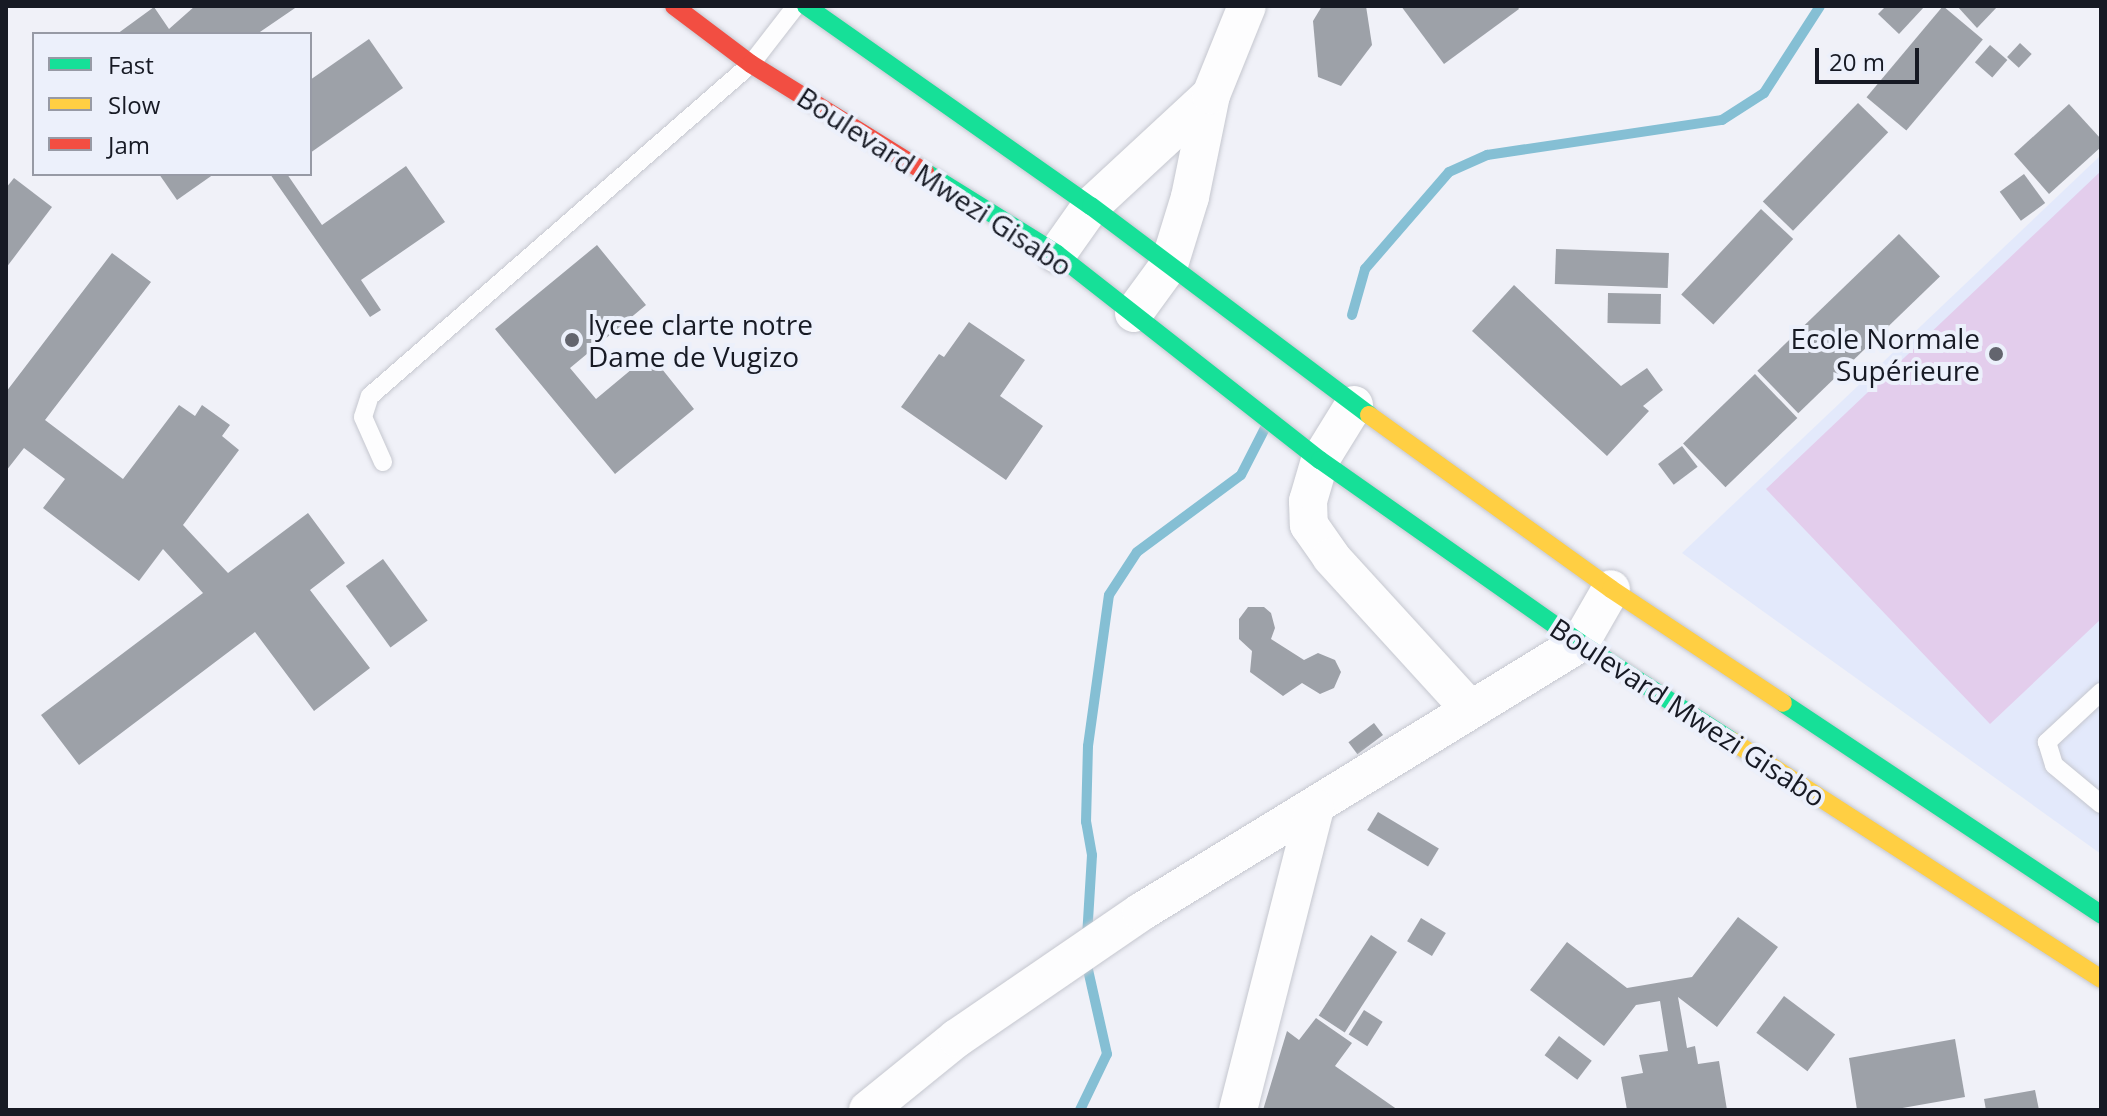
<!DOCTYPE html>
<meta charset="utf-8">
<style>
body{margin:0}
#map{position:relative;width:2107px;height:1116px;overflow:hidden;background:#f0f1f8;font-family:"Open Sans",sans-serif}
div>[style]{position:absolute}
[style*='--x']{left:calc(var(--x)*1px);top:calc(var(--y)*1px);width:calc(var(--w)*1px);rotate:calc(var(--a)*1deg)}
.built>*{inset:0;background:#e3e9fb}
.green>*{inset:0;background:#e3cdec}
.stream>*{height:10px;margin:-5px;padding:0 5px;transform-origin:5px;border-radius:5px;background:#85bfd4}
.building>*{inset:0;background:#9da1a8;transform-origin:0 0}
.roads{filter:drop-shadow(0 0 2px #c5c7cf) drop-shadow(0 0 2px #c5c7cf)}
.lane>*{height:18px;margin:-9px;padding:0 9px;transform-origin:9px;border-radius:9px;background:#fdfdfe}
.street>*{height:38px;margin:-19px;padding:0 19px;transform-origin:19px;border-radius:19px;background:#fdfdfe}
.fast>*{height:18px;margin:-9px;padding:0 9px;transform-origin:9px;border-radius:9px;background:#16e098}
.slow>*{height:18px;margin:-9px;padding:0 9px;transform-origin:9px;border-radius:9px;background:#ffcf43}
.jam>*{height:18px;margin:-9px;padding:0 9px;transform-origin:9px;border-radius:9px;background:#f24e42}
.dots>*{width:22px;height:22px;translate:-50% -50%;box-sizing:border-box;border:4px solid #ecf0fb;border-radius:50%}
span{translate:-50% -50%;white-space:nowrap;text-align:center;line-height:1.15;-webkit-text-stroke:8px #ecf0fb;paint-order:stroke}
.street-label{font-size:28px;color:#171a24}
.poi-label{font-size:28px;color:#171a24}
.left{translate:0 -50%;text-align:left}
.right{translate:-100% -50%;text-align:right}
.frame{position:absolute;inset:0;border:8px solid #171a24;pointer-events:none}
.legend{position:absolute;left:32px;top:32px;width:280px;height:144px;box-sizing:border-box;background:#ecf0fb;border:2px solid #979aa5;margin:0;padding:10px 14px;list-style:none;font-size:24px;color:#171a24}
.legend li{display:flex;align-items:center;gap:16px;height:40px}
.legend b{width:40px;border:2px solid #979aa5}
.scale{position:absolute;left:1815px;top:48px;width:104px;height:36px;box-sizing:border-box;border:4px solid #171a24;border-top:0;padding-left:10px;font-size:24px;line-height:28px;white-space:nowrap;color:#171a24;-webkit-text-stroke:6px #ecf0fb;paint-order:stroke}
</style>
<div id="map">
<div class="built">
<div style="clip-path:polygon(2101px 155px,2101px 854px,1682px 553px)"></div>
</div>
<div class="green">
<div style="clip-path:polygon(2101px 171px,2101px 619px,1990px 724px,1766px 489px)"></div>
</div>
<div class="stream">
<div style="--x:1352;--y:315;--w:48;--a:-74.2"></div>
<div style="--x:1365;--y:269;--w:128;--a:-49.1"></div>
<div style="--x:1449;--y:172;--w:42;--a:-24.1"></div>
<div style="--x:1487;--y:155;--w:238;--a:-8.5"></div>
<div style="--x:1722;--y:120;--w:50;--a:-32.7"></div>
<div style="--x:1764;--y:93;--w:103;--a:-57.2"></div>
<div style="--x:1087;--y:937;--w:82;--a:-86.5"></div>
<div style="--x:1092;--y:855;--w:34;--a:-100"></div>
<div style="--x:1086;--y:822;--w:76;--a:-88.5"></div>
<div style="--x:1088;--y:746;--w:152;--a:-82.1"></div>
<div style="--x:1109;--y:595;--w:51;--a:-56.9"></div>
<div style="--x:1137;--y:552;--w:129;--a:-36.5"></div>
<div style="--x:1241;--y:475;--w:51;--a:-62.9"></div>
<div style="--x:1080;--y:1110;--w:62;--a:-64.3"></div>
<div style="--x:1107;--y:1054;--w:95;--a:-102.7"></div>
</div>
<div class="building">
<div style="clip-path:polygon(195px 6px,298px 6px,257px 34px,117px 34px,154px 7px,169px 29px)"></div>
<div style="clip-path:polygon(1322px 6px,1366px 6px,1372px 45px,1341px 86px,1318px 77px,1313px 21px)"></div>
<div style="clip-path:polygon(1401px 6px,1517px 6px,1519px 9px,1444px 64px)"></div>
<div style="clip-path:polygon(1886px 6px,1925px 6px,1899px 34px,1878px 14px)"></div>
<div style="left:1943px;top:6px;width:52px;height:119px;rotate:40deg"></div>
<div style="clip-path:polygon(1957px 6px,1998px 6px,1977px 28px)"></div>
<div style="clip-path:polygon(369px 39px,403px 88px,310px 153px,310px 80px)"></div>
<div style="left:2020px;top:43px;width:16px;height:19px;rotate:43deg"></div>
<div style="left:1990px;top:45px;width:23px;height:23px;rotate:41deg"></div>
<div style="left:1858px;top:103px;width:42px;height:137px;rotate:44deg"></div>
<div style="clip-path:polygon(2069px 104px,2101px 139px,2101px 147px,2049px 194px,2014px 154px)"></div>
<div style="clip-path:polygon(406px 166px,445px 222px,361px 280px,381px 310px,370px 317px,270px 174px,287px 174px,322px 225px)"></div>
<div style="clip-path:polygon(159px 174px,214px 174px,177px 200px)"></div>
<div style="left:2024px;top:174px;width:36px;height:30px;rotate:54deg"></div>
<div style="clip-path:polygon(14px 178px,52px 207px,6px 268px,6px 188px)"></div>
<div style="left:1761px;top:209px;width:44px;height:117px;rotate:43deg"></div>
<div style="left:1899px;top:234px;width:59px;height:197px;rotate:46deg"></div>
<div style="clip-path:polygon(597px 245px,646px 305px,570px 368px,596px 399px,650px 354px,694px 409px,615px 474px,495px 329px)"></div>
<div style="left:1556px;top:249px;width:113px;height:35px;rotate:2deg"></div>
<div style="clip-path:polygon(112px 253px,151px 282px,45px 420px,123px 479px,179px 405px,195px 416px,202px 405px,230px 425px,222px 436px,239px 450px,183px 525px,228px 573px,308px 513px,345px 563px,310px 590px,370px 668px,314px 711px,255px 632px,79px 765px,41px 715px,203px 593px,163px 549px,139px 581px,43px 508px,65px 479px,24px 448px,6px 471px,6px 392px)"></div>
<div style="clip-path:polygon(1514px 285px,1621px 386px,1647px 368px,1663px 390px,1643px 406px,1649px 411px,1607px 456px,1472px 331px)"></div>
<div style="left:1608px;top:293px;width:53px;height:30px;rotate:1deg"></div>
<div style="clip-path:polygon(969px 322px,1025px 360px,1000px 396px,1043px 426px,1006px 480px,901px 407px,939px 354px,944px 357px)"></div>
<div style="left:1755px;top:374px;width:61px;height:100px;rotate:46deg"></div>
<div style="left:1682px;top:446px;width:26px;height:30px;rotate:53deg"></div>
<div style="left:383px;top:559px;width:76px;height:46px;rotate:54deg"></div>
<div style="clip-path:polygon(1248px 607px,1264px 607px,1271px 613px,1275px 628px,1271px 639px,1304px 660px,1318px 653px,1335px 660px,1341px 672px,1334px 688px,1320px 694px,1302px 683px,1283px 696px,1250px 672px,1252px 651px,1239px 639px,1239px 619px)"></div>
<div style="left:1374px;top:723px;width:15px;height:32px;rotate:53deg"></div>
<div style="left:1378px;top:812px;width:71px;height:21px;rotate:31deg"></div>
<div style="clip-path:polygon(1738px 917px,1778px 947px,1717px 1027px,1678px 997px,1687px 1048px,1695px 1046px,1698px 1064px,1719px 1061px,1727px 1110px,1627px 1110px,1621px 1077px,1643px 1073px,1639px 1055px,1668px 1051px,1660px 1001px,1636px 1005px,1604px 1046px,1530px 990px,1567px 942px,1627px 988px,1692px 977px)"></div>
<div style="left:1421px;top:918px;width:29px;height:27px;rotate:31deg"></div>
<div style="left:1371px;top:935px;width:31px;height:96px;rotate:33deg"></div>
<div style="left:1784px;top:996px;width:64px;height:46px;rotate:37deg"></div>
<div style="left:1364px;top:1010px;width:22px;height:29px;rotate:32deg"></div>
<div style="clip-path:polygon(1316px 1018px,1352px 1043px,1335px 1066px,1398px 1110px,1263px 1110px,1287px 1031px,1299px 1040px)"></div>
<div style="left:1559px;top:1036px;width:41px;height:24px;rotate:37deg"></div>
<div style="clip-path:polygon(1955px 1039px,1965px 1097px,1891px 1110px,1857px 1110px,1849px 1058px)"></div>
<div style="clip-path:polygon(2035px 1090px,2039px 1110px,1986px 1110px,1984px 1099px)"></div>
</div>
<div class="roads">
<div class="lane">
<div style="--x:383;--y:462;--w:49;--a:-114"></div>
<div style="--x:363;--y:417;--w:22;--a:-72"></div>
<div style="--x:370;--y:396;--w:505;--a:-41.07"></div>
<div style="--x:751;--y:64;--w:73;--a:-52.2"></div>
<div style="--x:2101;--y:692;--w:74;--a:137.2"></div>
<div style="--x:2047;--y:742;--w:24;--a:73"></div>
<div style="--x:2054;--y:765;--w:61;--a:39.7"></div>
</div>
<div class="street">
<div style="--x:1057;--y:254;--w:59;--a:-54.7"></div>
<div style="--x:1091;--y:206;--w:163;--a:-42.8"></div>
<div style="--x:1134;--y:313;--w:59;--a:-53.9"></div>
<div style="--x:1169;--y:265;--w:71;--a:-72.8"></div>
<div style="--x:1190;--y:197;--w:104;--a:-78.4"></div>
<div style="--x:1211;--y:95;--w:96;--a:-68"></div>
<div style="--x:1354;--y:405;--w:65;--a:121.7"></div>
<div style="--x:1320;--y:460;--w:43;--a:106.3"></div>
<div style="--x:1308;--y:501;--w:24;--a:88"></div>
<div style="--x:1309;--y:525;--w:39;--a:55"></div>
<div style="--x:1331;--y:557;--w:205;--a:47.6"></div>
<div style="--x:868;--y:1110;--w:114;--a:-39"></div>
<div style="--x:957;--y:1038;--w:223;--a:-34.4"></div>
<div style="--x:1141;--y:912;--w:515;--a:-31.5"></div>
<div style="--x:1580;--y:643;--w:62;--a:-60.1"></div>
<div style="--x:1238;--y:1110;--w:312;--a:-75.7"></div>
</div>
<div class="fast">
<div style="--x:806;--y:6;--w:348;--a:35.1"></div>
<div style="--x:1091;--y:206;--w:348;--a:36.9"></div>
<div style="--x:925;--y:172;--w:155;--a:31.8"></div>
<div style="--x:1057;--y:254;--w:334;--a:38.1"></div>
<div style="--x:1320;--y:460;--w:318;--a:35.1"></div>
<div style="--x:1580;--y:643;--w:181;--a:32.8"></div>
<div style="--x:1783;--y:703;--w:382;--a:33.6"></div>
</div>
<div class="slow">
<div style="--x:1369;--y:415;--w:298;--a:35.7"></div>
<div style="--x:1611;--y:589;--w:206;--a:33.5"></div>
<div style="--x:1732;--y:741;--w:439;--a:32.8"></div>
</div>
<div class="jam">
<div style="--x:674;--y:6;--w:96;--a:37"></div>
<div style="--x:751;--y:64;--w:205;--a:31.8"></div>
</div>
</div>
<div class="dots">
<div style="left:572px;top:340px;background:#63656e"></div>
<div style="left:1996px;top:354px;background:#63656e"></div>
</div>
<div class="street-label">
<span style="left:935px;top:181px;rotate:33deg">Boulevard Mwezi Gisabo</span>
<span style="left:1688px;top:712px;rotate:33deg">Boulevard Mwezi Gisabo</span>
</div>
<div class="poi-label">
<span class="left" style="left:588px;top:340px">lycee clarte notre<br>Dame de Vugizo</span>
<span class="right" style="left:1980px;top:354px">Ecole Normale<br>Supérieure</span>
</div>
<div class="frame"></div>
<ul class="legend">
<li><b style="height:10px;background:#16e098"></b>Fast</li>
<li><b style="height:10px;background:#ffcf43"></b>Slow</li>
<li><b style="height:10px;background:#f24e42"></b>Jam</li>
</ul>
<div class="scale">20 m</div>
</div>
